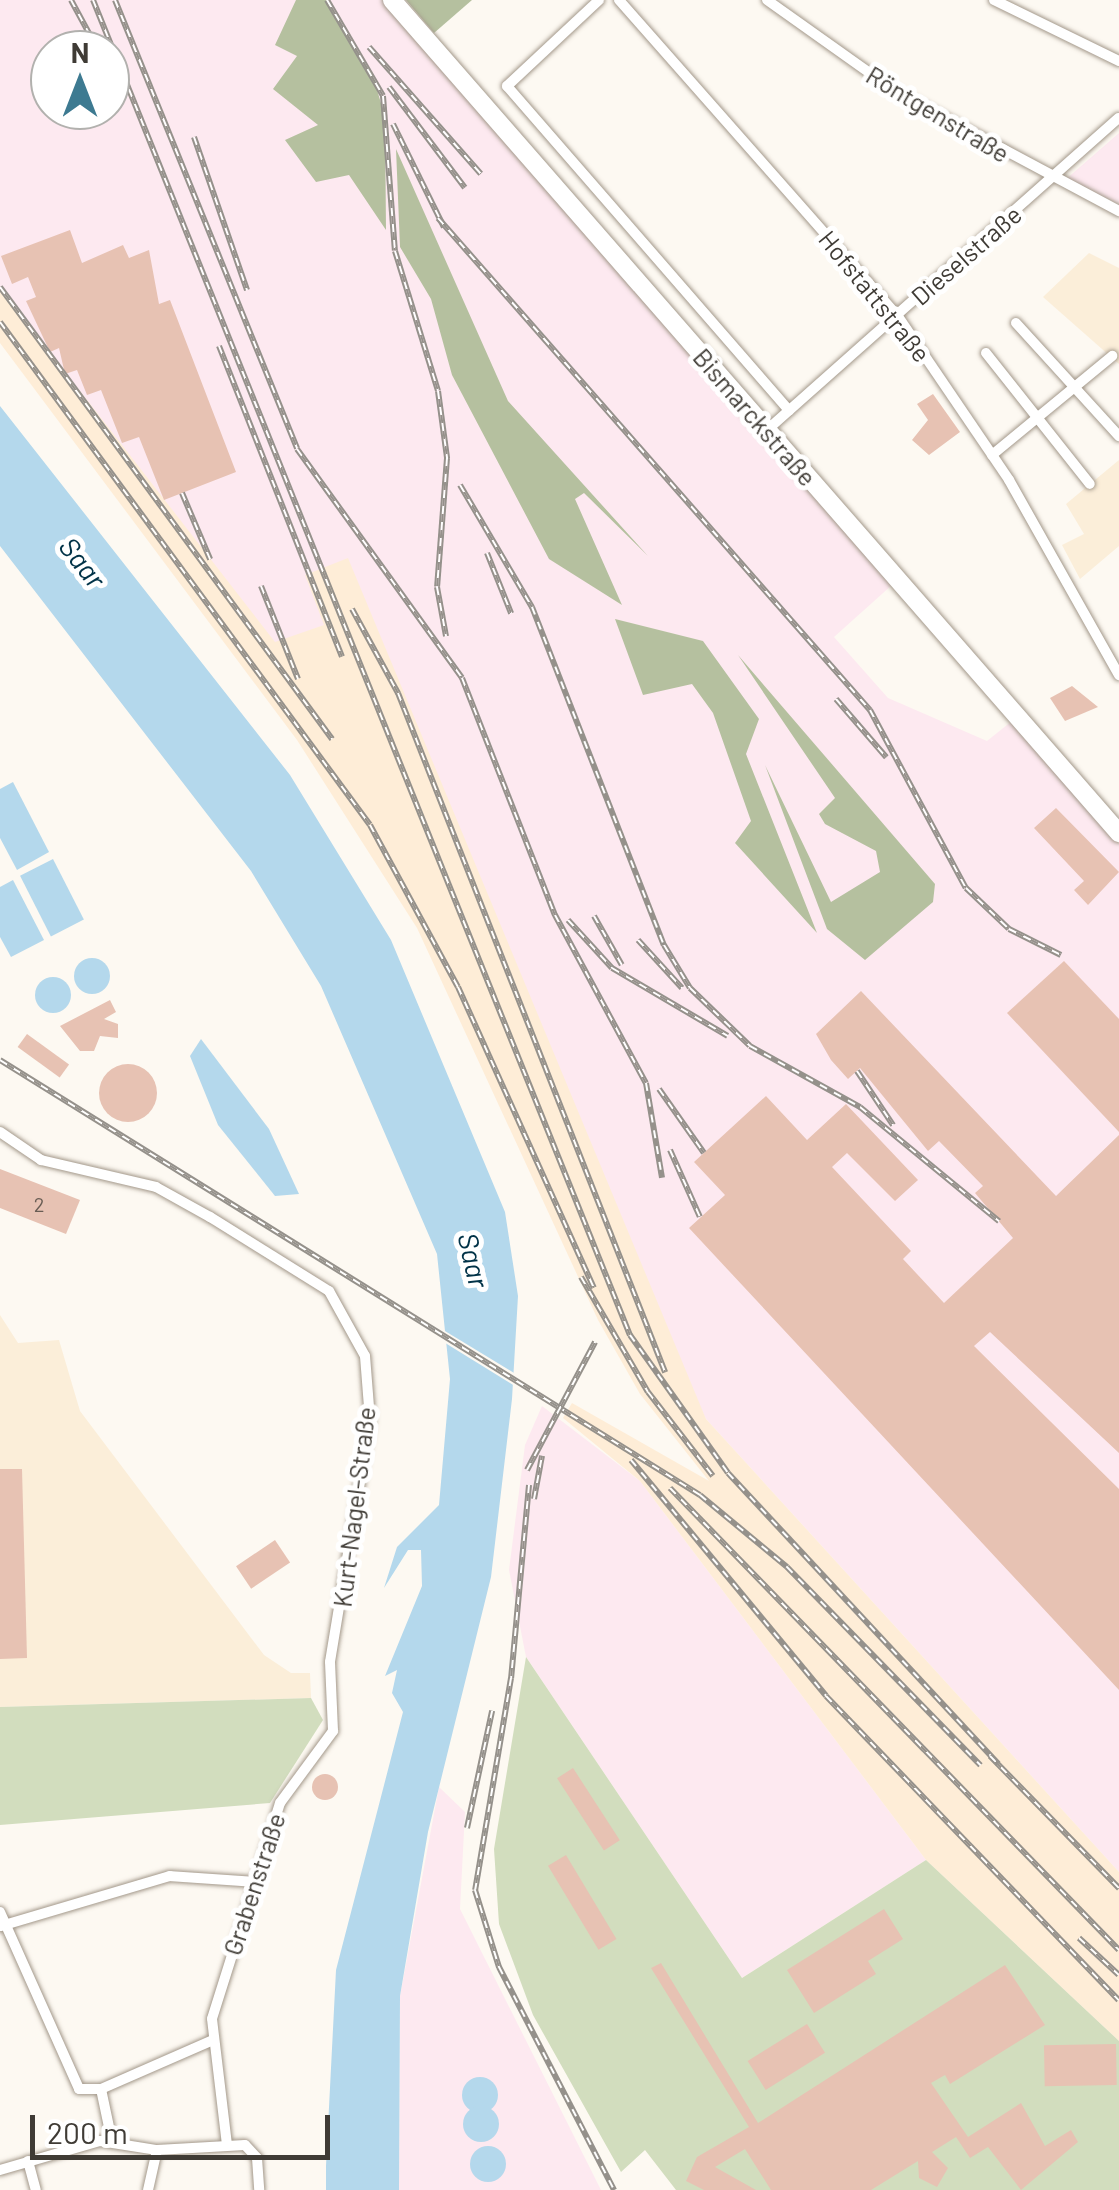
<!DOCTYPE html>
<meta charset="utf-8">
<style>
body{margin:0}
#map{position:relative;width:1119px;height:2190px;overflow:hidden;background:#fdf9f2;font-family:Barlow,sans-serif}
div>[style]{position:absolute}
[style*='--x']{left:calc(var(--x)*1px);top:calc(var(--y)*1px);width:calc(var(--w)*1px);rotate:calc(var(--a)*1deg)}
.commercial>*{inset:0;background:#fbeed9}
.industrial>*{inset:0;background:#fde9f0}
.built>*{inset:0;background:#feedd7}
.green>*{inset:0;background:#d2ddbe}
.forest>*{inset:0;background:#b5c09f}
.water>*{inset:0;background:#b4d8ec;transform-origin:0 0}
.round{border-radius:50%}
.pier>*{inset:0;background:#fdf9f2}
.building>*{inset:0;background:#e7c2b3;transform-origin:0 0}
.roads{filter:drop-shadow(0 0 2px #a3988a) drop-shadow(0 0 2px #a3988a)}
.street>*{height:10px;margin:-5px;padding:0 5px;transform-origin:5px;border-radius:5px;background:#fff}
.primary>*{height:18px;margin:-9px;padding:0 9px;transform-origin:9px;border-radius:9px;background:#fff}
.rail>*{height:6px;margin-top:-3px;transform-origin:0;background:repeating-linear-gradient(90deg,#fff 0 8px,#95918b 0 16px);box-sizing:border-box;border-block:2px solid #95918b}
span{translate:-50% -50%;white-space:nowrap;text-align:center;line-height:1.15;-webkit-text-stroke:10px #fff;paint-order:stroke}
.number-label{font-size:20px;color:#695d54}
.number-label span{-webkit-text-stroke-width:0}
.street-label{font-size:25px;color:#3f3b35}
.water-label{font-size:28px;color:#003247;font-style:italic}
.north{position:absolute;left:30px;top:30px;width:100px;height:100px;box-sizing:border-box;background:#fff;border:2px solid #b2b1ae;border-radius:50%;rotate:0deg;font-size:28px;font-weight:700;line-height:40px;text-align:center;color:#3f3b35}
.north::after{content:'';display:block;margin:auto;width:35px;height:45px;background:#3d7a91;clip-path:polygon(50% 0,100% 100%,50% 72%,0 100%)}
.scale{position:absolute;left:30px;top:2115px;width:300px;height:45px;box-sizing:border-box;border:5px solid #3f3b35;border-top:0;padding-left:12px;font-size:30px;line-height:35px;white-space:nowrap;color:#3f3b35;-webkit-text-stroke:8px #fff;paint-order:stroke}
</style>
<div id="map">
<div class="commercial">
<div style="clip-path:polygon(1089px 253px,1119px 268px,1119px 364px,1043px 297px)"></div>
<div style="clip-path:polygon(1119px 460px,1119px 546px,1080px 579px,1062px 545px,1084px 534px,1066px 504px)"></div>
<div style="clip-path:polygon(0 1315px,18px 1343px,59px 1340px,80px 1411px,264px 1655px,291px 1673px,310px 1673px,311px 1698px,0 1707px)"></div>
</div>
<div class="industrial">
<div style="clip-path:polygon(evenodd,0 0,382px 0,892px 585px,834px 637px,888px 698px,987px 741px,1012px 721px,1119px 844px,1119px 1872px,706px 1419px,325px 625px,275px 643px,0 288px,0 0,50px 50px,110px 50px,110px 110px,50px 110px,50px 50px)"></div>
<div style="clip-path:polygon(1119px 133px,1119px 204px,1065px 180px)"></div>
<div style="clip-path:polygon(542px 1406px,640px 1481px,926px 1860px,742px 1978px,526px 1657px,509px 1570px,525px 1445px)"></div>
<div style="clip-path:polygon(439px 1787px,465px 1812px,460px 1909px,601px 2190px,399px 2190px,400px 1996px)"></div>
</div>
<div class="built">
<div style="clip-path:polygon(0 288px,275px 642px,324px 625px,305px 575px,348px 558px,706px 1419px,1119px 1872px,1119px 2041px,926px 1860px,640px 1481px,563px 1418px,572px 1403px,709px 1481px,640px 1394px,598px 1320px,417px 928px,297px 740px,0 343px)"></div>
</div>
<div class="green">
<div style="clip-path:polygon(526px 1657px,742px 1978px,926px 1860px,1119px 2041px,1119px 2190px,676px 2190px,645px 2150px,621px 2172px,533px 2015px,499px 1924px,494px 1849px)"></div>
<div style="clip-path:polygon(311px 1698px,323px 1720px,270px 1803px,0 1825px,0 1707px)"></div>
</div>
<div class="forest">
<div style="clip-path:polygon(296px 0,326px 0,373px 76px,385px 117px,386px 230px,349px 175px,316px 182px,285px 140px,318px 125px,273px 89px,297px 56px,275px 45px)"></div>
<div style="clip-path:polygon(406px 0,472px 0,434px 33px)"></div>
<div style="clip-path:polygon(396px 149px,508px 401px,648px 556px,584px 493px,575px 499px,622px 605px,549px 559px,452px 375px,431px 299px,400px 247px)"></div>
<div style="clip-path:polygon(615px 619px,703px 641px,759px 719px,746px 754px,817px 933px,735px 843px,751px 821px,713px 713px,692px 684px,643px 695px)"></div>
<div style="clip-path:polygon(738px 655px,935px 884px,933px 902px,865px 960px,827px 929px,765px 765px,831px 902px,880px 872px,876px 851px,825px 824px,819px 814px,835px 798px)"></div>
</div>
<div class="water">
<div style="clip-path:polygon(0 406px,290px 775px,391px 940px,505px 1212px,518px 1296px,512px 1399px,491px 1577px,428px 1832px,400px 1996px,399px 2190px,326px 2190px,326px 2166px,336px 1970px,403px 1712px,392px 1693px,397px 1670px,385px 1676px,422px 1586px,421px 1550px,408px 1550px,384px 1588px,397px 1547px,439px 1505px,450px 1379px,437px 1254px,321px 986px,251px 871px,0 546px)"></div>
<div style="clip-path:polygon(13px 782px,49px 852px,17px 870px,0 838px,0 789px)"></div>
<div style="left:53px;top:859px;width:68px;height:37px;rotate:63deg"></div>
<div style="clip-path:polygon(13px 880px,44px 940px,11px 957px,0 937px,0 887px)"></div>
<div class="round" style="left:74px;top:958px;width:36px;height:36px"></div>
<div class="round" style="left:35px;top:977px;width:36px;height:36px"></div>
<div style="clip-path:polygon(201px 1039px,269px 1129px,299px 1194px,275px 1196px,218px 1125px,190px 1056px)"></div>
<div class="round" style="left:462px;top:2077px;width:36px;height:36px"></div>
<div class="round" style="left:463px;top:2106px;width:36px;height:36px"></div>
<div class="round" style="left:470px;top:2146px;width:36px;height:36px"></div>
</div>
<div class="pier">
<div style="clip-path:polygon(440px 1328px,519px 1376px,518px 1388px,442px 1341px)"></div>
</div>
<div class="building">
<div style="clip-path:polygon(70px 230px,82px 263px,123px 245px,129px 258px,149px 250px,159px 304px,170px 300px,236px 472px,164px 500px,139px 437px,122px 443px,101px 390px,87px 395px,77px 370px,65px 374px,59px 348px,50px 352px,26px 301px,36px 297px,28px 277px,12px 284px,1px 256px)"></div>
<div style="clip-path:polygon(933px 394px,960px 432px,929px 455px,912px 440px,928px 420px,917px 404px)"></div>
<div style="clip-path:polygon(1072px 686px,1098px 707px,1065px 721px,1050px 698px)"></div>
<div style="clip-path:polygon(1056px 808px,1119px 872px,1088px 905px,1074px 890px,1084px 881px,1034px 828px)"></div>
<div style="clip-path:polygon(1064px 961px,1119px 1019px,1119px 1132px,1007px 1013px)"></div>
<div style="clip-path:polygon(861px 991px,1056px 1196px,1119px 1135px,1119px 1453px,990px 1332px,974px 1346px,1119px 1489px,1119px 1690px,689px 1228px,725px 1195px,694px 1162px,766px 1096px,807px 1140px,846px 1104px,918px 1180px,895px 1201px,847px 1153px,832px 1167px,911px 1251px,903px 1259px,944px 1303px,1013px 1238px,975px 1193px,983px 1186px,939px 1141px,928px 1151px,860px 1068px,848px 1079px,831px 1060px,816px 1034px)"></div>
<div style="clip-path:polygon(110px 1000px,116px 1012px,104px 1019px,118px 1024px,118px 1038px,100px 1036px,94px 1051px,80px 1051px,60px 1026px)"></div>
<div style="left:27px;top:1034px;width:52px;height:16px;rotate:36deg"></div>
<div class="round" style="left:99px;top:1064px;width:58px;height:58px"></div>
<div style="clip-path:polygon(0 1169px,80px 1200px,66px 1234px,0 1208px)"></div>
<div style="clip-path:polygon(0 1469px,22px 1469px,27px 1658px,0 1659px)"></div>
<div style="left:275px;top:1540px;width:27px;height:47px;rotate:56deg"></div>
<div style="left:573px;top:1768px;width:86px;height:19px;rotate:57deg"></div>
<div class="round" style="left:312px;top:1774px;width:26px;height:26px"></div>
<div style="left:566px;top:1855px;width:98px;height:21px;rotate:59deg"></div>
<div style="clip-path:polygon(884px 1909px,903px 1939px,868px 1961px,876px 1974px,814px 2013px,787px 1970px)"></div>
<div style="clip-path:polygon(661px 1963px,758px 2123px,1005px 1965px,1045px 2025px,950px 2084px,945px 2075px,931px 2083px,968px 2137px,1021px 2103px,1045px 2146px,1071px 2130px,1078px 2142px,1021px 2190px,988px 2147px,970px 2158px,956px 2137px,932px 2152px,948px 2168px,937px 2187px,919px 2178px,918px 2161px,871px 2190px,771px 2190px,745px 2149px,715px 2167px,756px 2190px,704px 2190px,686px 2181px,697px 2157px,749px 2127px,651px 1968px)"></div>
<div style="left:807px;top:2024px;width:34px;height:70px;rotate:58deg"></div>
<div style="left:1116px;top:2044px;width:41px;height:72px;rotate:89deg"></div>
</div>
<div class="roads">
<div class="street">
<div style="--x:599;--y:0;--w:126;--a:136.9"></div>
<div style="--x:507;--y:86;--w:430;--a:49"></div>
<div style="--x:619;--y:0;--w:420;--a:48.6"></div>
<div style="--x:897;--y:315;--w:199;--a:55.8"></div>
<div style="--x:1009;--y:480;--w:224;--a:60.6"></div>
<div style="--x:767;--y:0;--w:161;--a:35.4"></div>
<div style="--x:898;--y:93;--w:251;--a:28.1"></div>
<div style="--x:994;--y:0;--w:139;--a:26"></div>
<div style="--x:1016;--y:323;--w:153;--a:47.7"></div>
<div style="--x:986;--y:353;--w:167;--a:51.6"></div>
<div style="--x:767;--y:430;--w:470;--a:-41.6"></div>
<div style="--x:992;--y:455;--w:156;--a:-39.5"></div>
<div style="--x:0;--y:1132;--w:50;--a:34.3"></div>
<div style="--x:41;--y:1160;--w:118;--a:13.2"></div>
<div style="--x:156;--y:1187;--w:62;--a:29.1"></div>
<div style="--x:210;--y:1217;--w:140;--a:31.9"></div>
<div style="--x:329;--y:1291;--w:74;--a:61"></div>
<div style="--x:365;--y:1356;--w:64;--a:85.5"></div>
<div style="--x:370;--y:1420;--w:245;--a:99.4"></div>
<div style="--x:330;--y:1662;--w:69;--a:87.5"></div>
<div style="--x:333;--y:1731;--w:89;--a:126.4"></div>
<div style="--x:280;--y:1803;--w:226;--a:107.5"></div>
<div style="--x:212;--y:2019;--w:127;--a:83.2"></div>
<div style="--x:0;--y:1912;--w:194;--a:65.9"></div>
<div style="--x:79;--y:2089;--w:22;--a:0"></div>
<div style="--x:101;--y:2089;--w:53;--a:78.1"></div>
<div style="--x:1;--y:1926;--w:176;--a:-16.5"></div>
<div style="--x:170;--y:1876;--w:85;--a:4"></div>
<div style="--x:101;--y:2089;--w:122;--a:-23.6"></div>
<div style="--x:28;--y:2161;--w:30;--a:75"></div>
<div style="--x:0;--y:2170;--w:104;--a:-16.2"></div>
<div style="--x:100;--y:2141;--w:58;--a:9"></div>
<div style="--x:157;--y:2150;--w:88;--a:-3.3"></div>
<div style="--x:245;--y:2145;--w:18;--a:47"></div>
<div style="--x:257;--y:2158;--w:32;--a:86"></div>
<div style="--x:148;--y:2190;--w:41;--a:-77.3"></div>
</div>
<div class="primary">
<div style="--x:392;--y:0;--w:1106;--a:48.89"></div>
</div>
</div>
<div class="rail">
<div style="--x:71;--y:0;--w:57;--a:61.6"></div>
<div style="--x:93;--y:0;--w:1439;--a:68.09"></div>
<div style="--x:630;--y:1335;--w:169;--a:54.6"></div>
<div style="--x:728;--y:1473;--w:397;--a:47.1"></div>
<div style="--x:115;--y:0;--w:484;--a:67.9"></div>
<div style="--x:297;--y:449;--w:282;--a:54.2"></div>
<div style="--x:462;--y:678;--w:255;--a:68.6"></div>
<div style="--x:555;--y:915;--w:191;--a:61.6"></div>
<div style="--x:646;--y:1083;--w:96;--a:80.4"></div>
<div style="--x:327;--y:0;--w:111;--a:59.7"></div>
<div style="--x:383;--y:96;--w:155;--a:85.6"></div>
<div style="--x:395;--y:251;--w:146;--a:72.9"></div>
<div style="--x:438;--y:391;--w:68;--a:82.3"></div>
<div style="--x:447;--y:458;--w:129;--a:94.4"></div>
<div style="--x:437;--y:587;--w:50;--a:79.6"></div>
<div style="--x:369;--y:47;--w:169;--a:48.6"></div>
<div style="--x:389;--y:87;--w:126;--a:53"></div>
<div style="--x:393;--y:124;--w:115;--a:63.7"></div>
<div style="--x:194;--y:137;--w:162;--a:70.9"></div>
<div style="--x:438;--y:218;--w:655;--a:48.72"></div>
<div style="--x:870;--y:710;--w:202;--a:61.7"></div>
<div style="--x:966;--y:888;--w:59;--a:43.6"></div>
<div style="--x:1009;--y:929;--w:58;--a:26.6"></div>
<div style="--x:0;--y:287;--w:561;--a:53.7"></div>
<div style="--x:0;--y:322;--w:624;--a:53.66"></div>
<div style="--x:370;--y:825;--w:184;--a:61.5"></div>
<div style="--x:458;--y:987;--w:330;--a:65.7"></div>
<div style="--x:219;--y:346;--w:334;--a:68.4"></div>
<div style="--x:460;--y:485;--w:142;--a:59.5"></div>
<div style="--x:532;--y:607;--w:363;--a:68.7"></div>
<div style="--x:664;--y:945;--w:50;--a:58.8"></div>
<div style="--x:690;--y:988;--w:83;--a:44"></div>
<div style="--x:750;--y:1046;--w:126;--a:29"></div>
<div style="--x:860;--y:1107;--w:180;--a:39.4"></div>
<div style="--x:182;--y:493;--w:72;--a:67"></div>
<div style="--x:487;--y:553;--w:65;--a:68.2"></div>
<div style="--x:261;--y:586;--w:100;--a:68.3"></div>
<div style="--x:352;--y:609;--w:96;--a:61.3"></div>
<div style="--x:398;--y:693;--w:730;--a:68.53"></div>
<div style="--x:836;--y:699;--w:77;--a:49.2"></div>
<div style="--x:594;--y:916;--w:56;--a:60.3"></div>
<div style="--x:568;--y:920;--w:65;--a:47.5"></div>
<div style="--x:612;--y:968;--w:134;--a:30.4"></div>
<div style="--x:638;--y:940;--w:65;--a:47.5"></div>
<div style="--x:0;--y:1060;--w:824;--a:31.86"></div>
<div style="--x:700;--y:1495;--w:113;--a:39.6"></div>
<div style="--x:787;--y:1567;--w:277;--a:45.7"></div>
<div style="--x:857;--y:1071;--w:65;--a:56.3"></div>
<div style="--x:659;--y:1089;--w:78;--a:54.9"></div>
<div style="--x:670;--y:1150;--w:73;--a:65.9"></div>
<div style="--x:581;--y:1277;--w:133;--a:59.8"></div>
<div style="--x:648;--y:1392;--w:106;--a:52.3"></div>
<div style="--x:631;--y:1460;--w:306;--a:50.4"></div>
<div style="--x:826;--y:1696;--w:422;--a:46.1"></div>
<div style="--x:527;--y:1470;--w:145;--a:-62"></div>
<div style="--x:529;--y:1485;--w:194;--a:95.3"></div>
<div style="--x:511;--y:1678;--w:215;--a:99.6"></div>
<div style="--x:475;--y:1890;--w:81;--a:72.7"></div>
<div style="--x:499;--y:1967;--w:251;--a:62.7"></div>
<div style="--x:670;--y:1488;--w:644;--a:45.82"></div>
<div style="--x:534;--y:1499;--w:44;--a:-79.5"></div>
<div style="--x:990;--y:1756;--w:185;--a:45.7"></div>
<div style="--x:467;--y:1828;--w:120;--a:-77.9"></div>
<div style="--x:1079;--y:1938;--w:54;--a:42.8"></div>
</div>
<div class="number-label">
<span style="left:39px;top:1204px">2</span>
</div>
<div class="street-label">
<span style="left:938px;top:114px;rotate:31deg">Röntgenstraße</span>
<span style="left:966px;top:255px;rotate:-41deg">Dieselstraße</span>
<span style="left:875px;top:296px;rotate:51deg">Hofstattstraße</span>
<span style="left:755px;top:417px;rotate:49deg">Bismarckstraße</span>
<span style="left:354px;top:1507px;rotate:-83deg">Kurt-Nagel-Straße</span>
<span style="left:254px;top:1884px;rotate:-72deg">Grabenstraße</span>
</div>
<div class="water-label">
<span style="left:83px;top:562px;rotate:52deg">Saar</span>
<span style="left:474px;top:1260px;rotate:77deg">Saar</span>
</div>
<div class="north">N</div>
<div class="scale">200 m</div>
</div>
